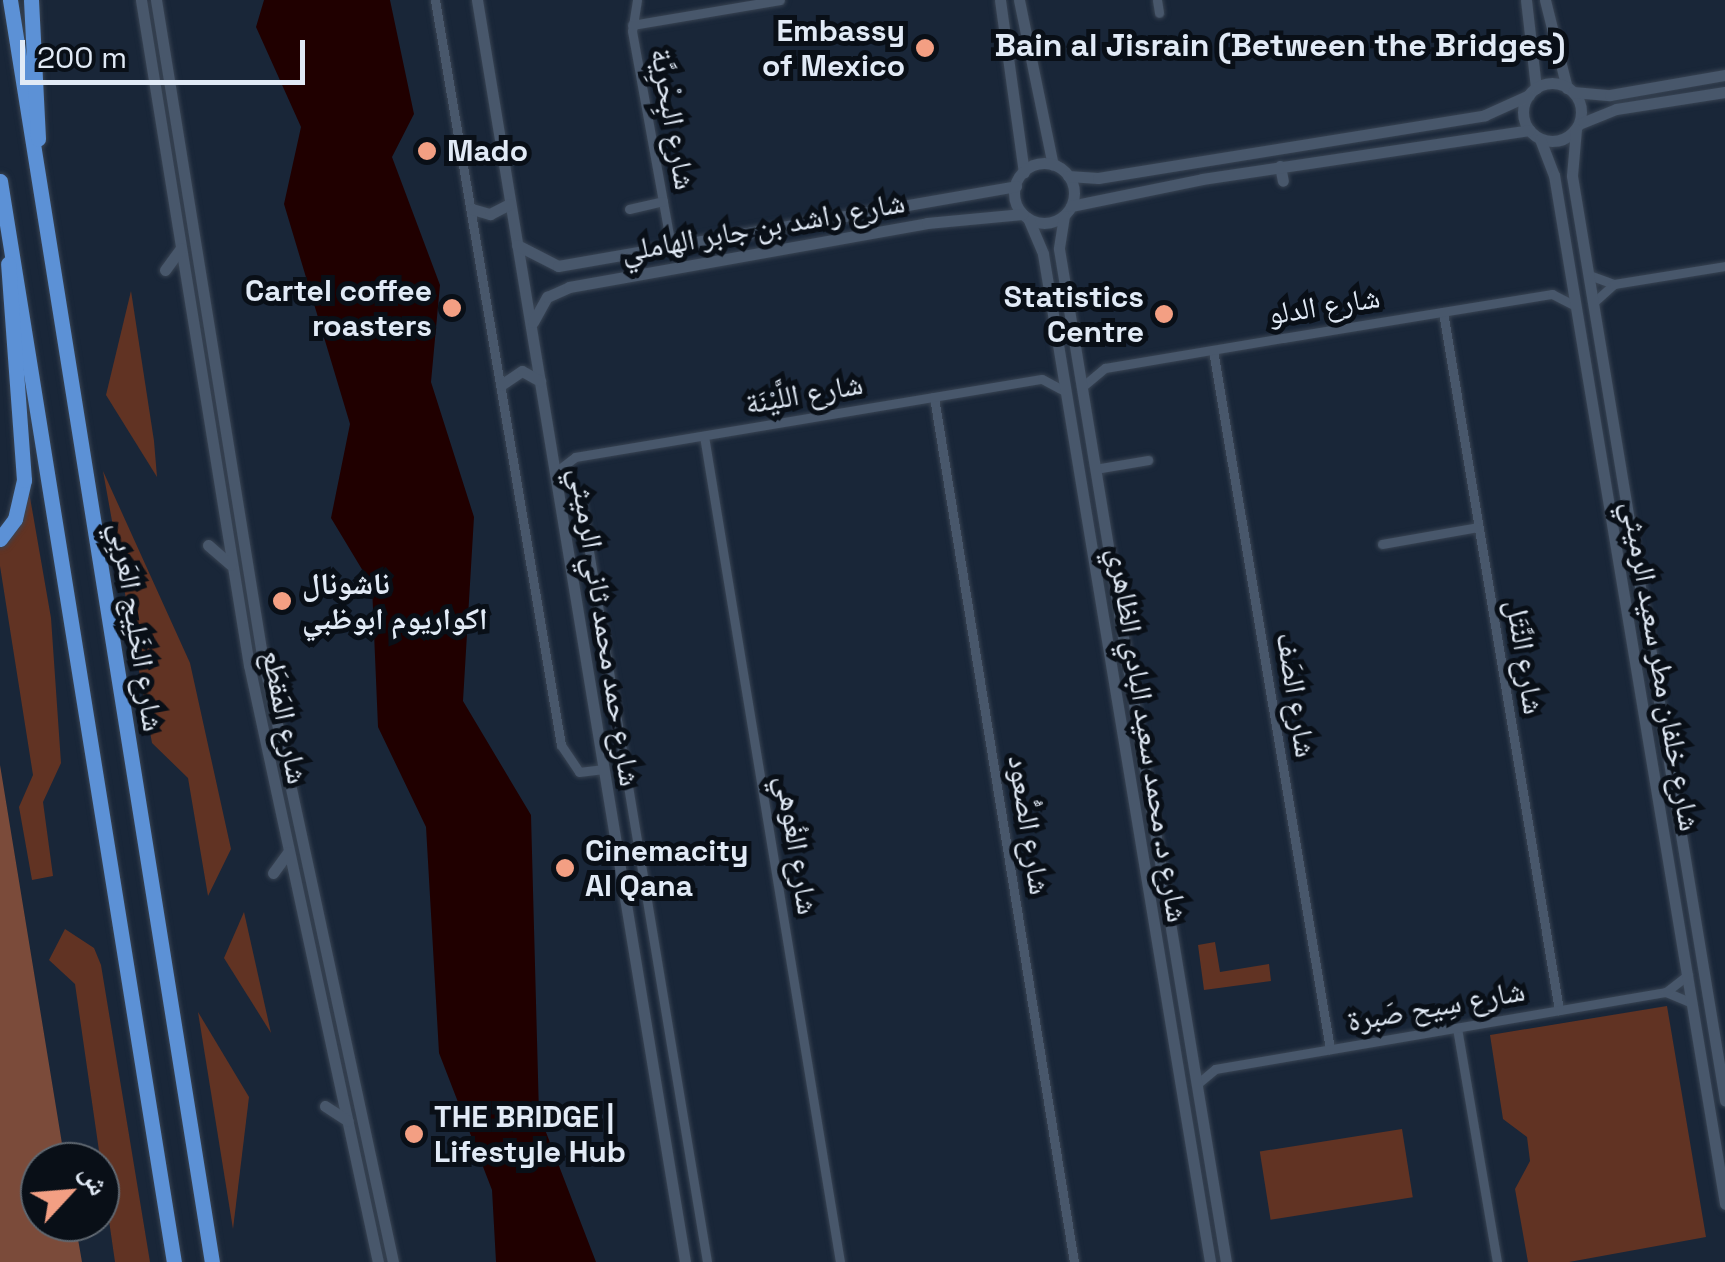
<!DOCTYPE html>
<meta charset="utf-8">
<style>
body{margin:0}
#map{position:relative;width:1725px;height:1262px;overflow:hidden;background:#192638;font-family:"Space Grotesk","Noto Naskh Arabic",sans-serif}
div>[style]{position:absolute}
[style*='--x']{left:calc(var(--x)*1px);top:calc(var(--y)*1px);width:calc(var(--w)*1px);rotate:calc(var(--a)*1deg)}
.green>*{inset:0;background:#613323;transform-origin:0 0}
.forest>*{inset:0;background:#7b4b3a}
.water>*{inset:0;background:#200000}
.roads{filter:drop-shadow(0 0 2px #394453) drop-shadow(0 0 2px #394453)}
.street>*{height:9px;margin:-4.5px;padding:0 4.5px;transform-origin:4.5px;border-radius:4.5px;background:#48576b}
.secondary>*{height:11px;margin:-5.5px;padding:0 5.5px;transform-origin:5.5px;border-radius:5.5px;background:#48576b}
.secondary>.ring{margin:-5.5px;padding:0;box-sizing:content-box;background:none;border:11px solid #48576b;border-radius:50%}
.highway>*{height:15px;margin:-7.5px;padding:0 7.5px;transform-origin:7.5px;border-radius:7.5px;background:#5c91d6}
.dots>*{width:28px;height:28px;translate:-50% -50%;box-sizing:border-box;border:5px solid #090f17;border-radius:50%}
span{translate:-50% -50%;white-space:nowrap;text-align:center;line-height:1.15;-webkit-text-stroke:10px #090f17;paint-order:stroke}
.poi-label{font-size:30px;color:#e1eaf6;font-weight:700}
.right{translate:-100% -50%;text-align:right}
.left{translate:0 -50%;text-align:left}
.street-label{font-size:30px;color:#e1eaf6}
.neighbourhood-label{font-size:32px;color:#e1eaf6;font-weight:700}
.north{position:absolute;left:20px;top:1142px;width:100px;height:100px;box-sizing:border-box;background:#090f17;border:2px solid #5f6770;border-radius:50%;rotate:64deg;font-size:28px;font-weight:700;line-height:40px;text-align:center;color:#e1eaf6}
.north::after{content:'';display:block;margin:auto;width:35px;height:45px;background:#f39f83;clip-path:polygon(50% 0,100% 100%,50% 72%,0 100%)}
.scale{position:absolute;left:20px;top:40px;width:285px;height:45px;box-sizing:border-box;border:5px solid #e1eaf6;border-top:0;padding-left:12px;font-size:30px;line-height:35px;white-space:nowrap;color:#e1eaf6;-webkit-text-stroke:8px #090f17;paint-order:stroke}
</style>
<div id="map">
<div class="green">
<div style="clip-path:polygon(131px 291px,154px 441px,157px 477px,106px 395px)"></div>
<div style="clip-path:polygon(103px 471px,190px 663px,231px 849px,208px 896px,188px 778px,152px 743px)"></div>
<div style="clip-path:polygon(27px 480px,51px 618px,61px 763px,43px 802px,53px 876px,32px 880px,19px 807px,33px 775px,0 566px,0 544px)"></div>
<div style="clip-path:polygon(244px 912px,271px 1033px,224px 958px)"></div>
<div style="clip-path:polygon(65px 929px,94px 948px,101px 965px,150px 1262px,115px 1262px,75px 984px,49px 960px)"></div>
<div style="clip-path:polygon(1215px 942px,1220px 972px,1269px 964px,1271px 981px,1204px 990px,1198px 945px)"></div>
<div style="clip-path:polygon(1667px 1006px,1706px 1237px,1569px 1262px,1528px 1262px,1515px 1189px,1530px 1161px,1527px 1137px,1503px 1119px,1490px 1035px)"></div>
<div style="clip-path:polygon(198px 1012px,249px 1097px,233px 1229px)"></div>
<div style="left:1402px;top:1129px;width:69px;height:144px;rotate:81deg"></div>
</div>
<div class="forest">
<div style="clip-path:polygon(0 765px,65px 1162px,40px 1162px,40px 1222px,75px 1222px,82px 1262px,0 1262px)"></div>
</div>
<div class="water">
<div style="clip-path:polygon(264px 0,390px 0,414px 114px,392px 157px,440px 285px,431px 382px,474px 517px,463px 701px,531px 815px,539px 1114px,596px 1262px,496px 1262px,492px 1190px,439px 1053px,426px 827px,378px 727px,372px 586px,331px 518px,350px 424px,284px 204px,301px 127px,256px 27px)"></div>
</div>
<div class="roads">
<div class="street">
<div style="--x:435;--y:0;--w:756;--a:80.4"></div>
<div style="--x:561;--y:745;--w:32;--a:56"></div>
<div style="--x:579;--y:772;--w:25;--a:-7"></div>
<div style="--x:637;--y:0;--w:31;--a:99"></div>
<div style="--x:632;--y:31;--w:219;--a:79.7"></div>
<div style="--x:1157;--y:0;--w:13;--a:81"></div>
<div style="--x:632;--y:25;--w:150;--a:-9.6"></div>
<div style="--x:629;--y:209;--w:35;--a:-13"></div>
<div style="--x:1589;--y:275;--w:27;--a:20"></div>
<div style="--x:1593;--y:303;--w:28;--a:-42"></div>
<div style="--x:1614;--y:284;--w:112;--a:-9.2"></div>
<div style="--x:1443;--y:312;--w:708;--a:80.56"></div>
<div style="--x:1213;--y:350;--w:709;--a:80.5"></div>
<div style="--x:1082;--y:387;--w:30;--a:-40"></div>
<div style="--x:1105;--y:368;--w:181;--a:-9.6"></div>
<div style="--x:1283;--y:338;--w:273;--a:-9.3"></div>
<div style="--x:1552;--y:294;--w:27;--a:27"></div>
<div style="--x:934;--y:397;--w:876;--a:80.81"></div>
<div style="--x:704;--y:436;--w:837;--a:80.65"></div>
<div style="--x:1095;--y:469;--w:54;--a:-9.6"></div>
<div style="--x:554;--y:473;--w:26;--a:-37"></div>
<div style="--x:575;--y:457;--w:473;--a:-9.5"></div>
<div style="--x:1042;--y:379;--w:26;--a:28"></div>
<div style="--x:580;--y:497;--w:775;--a:80.57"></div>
<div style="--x:1382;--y:544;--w:97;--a:-10"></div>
<div style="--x:1666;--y:992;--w:28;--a:23"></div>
<div style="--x:1457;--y:1028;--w:237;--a:80.3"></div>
<div style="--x:1196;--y:1085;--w:25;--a:-40"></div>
<div style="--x:1215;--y:1069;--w:458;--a:-9.7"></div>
<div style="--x:1666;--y:992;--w:28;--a:-38"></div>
</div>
<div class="secondary">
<div style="--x:141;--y:0;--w:674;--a:80.78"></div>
<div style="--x:249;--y:665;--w:611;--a:77.81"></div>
<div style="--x:156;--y:0;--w:657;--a:80.81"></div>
<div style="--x:261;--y:649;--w:627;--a:77.85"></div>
<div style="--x:477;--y:0;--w:1279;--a:80.64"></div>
<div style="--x:1000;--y:0;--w:174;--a:82.1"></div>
<div style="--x:1019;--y:0;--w:168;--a:78.4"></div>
<div style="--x:1526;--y:0;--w:89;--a:83.5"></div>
<div style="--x:1545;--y:0;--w:91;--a:76"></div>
<div class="ring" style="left:1523px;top:83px;width:47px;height:47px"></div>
<div style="--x:1573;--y:92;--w:37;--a:5"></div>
<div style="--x:1610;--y:95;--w:117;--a:-9.9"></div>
<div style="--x:1579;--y:124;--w:40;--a:-22"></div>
<div style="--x:1616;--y:109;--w:110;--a:-8.9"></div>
<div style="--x:1576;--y:129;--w:47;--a:94.9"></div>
<div style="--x:1572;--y:176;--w:937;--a:80.6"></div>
<div style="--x:1540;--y:139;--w:39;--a:69"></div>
<div style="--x:1554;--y:175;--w:1043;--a:80.56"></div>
<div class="ring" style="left:1014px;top:163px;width:49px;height:49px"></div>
<div style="--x:1280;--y:166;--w:15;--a:79"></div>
<div style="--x:1068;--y:176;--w:30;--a:4"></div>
<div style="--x:1098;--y:178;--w:392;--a:-9.2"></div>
<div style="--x:1485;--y:115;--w:48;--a:-24.4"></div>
<div style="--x:1071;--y:206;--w:134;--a:-11.6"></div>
<div style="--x:1202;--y:179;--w:331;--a:-8.5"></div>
<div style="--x:472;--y:209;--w:19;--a:16"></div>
<div style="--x:490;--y:214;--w:22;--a:-27"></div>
<div style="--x:1064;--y:216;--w:33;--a:99"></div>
<div style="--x:1059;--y:249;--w:1027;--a:80.64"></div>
<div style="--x:1028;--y:218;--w:39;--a:67"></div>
<div style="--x:1043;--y:254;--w:1022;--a:80.59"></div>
<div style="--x:517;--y:245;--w:46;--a:27.1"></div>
<div style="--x:558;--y:266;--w:465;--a:-9.9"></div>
<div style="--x:165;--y:270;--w:27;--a:-54"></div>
<div style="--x:533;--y:322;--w:29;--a:-61"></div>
<div style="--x:547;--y:297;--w:24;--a:-24"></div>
<div style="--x:569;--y:287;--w:364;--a:-10.1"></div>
<div style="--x:927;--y:223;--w:96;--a:-5.4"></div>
<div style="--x:501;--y:385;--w:25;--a:-34"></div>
<div style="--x:522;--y:371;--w:21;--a:29"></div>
<div style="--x:208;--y:545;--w:30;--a:41"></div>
<div style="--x:273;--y:873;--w:26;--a:-54"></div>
<div style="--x:325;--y:1106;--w:27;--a:33"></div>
</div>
<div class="highway">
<div style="--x:10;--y:0;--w:1278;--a:80.91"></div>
<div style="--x:31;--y:0;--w:139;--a:87.1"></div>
<div style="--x:0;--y:181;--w:1095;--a:80.86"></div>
<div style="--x:0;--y:539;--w:25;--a:-53"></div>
<div style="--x:15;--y:519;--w:40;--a:-77"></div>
<div style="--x:24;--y:480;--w:217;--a:-94.2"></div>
</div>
</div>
<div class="dots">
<div style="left:925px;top:48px;background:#f39f83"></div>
<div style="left:427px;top:151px;background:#f39f83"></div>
<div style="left:452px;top:308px;background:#f39f83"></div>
<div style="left:1164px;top:314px;background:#f39f83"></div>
<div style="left:282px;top:601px;background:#f39f83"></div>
<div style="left:565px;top:868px;background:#f39f83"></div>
<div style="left:414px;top:1134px;background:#f39f83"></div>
</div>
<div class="poi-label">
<span class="right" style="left:905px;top:48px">Embassy<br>of Mexico</span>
<span class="left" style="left:447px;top:151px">Mado</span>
<span class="right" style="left:432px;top:308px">Cartel coffee<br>roasters</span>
<span class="right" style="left:1144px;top:314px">Statistics<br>Centre</span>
<span class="left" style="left:302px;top:601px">ناشونال<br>اكواريوم ابوظبي</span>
<span class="left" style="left:585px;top:868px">Cinemacity<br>Al Qana</span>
<span class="left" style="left:434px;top:1134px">THE BRIDGE |<br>Lifestyle Hub</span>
</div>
<div class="street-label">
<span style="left:673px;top:119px;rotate:80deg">شارع البِحْرِيَّة</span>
<span style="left:763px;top:227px;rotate:-10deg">شارع راشد بن جابر الهاملي</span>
<span style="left:1324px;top:306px;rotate:-9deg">شارع الدلو</span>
<span style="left:804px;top:394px;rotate:-10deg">شارع اللَّيْنَة</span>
<span style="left:137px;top:627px;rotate:81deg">شارع الخَلِيج العَربِي</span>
<span style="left:605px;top:627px;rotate:81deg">شارع حمد محمد ثاني الرميثي</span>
<span style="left:1525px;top:657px;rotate:81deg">شارع النَّتَل</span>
<span style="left:1661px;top:666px;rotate:80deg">شارع خلفان مطر سعيد الرميثي</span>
<span style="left:1296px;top:695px;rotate:81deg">شارع الصَف</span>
<span style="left:285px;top:717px;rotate:79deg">شارع المَقطَع</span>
<span style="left:1148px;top:735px;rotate:81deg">شارع د. محمد سعيد البادي الظاهري</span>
<span style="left:1029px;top:825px;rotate:81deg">شارع الصُّعود</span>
<span style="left:797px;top:845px;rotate:81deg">شارع الغُوهي</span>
<span style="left:1436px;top:1006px;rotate:-10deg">شارع سِيح صَبرة</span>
</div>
<div class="neighbourhood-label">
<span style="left:1280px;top:45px">Bain al Jisrain (Between the Bridges)</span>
</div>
<div class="north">ش</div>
<div class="scale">200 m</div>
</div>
